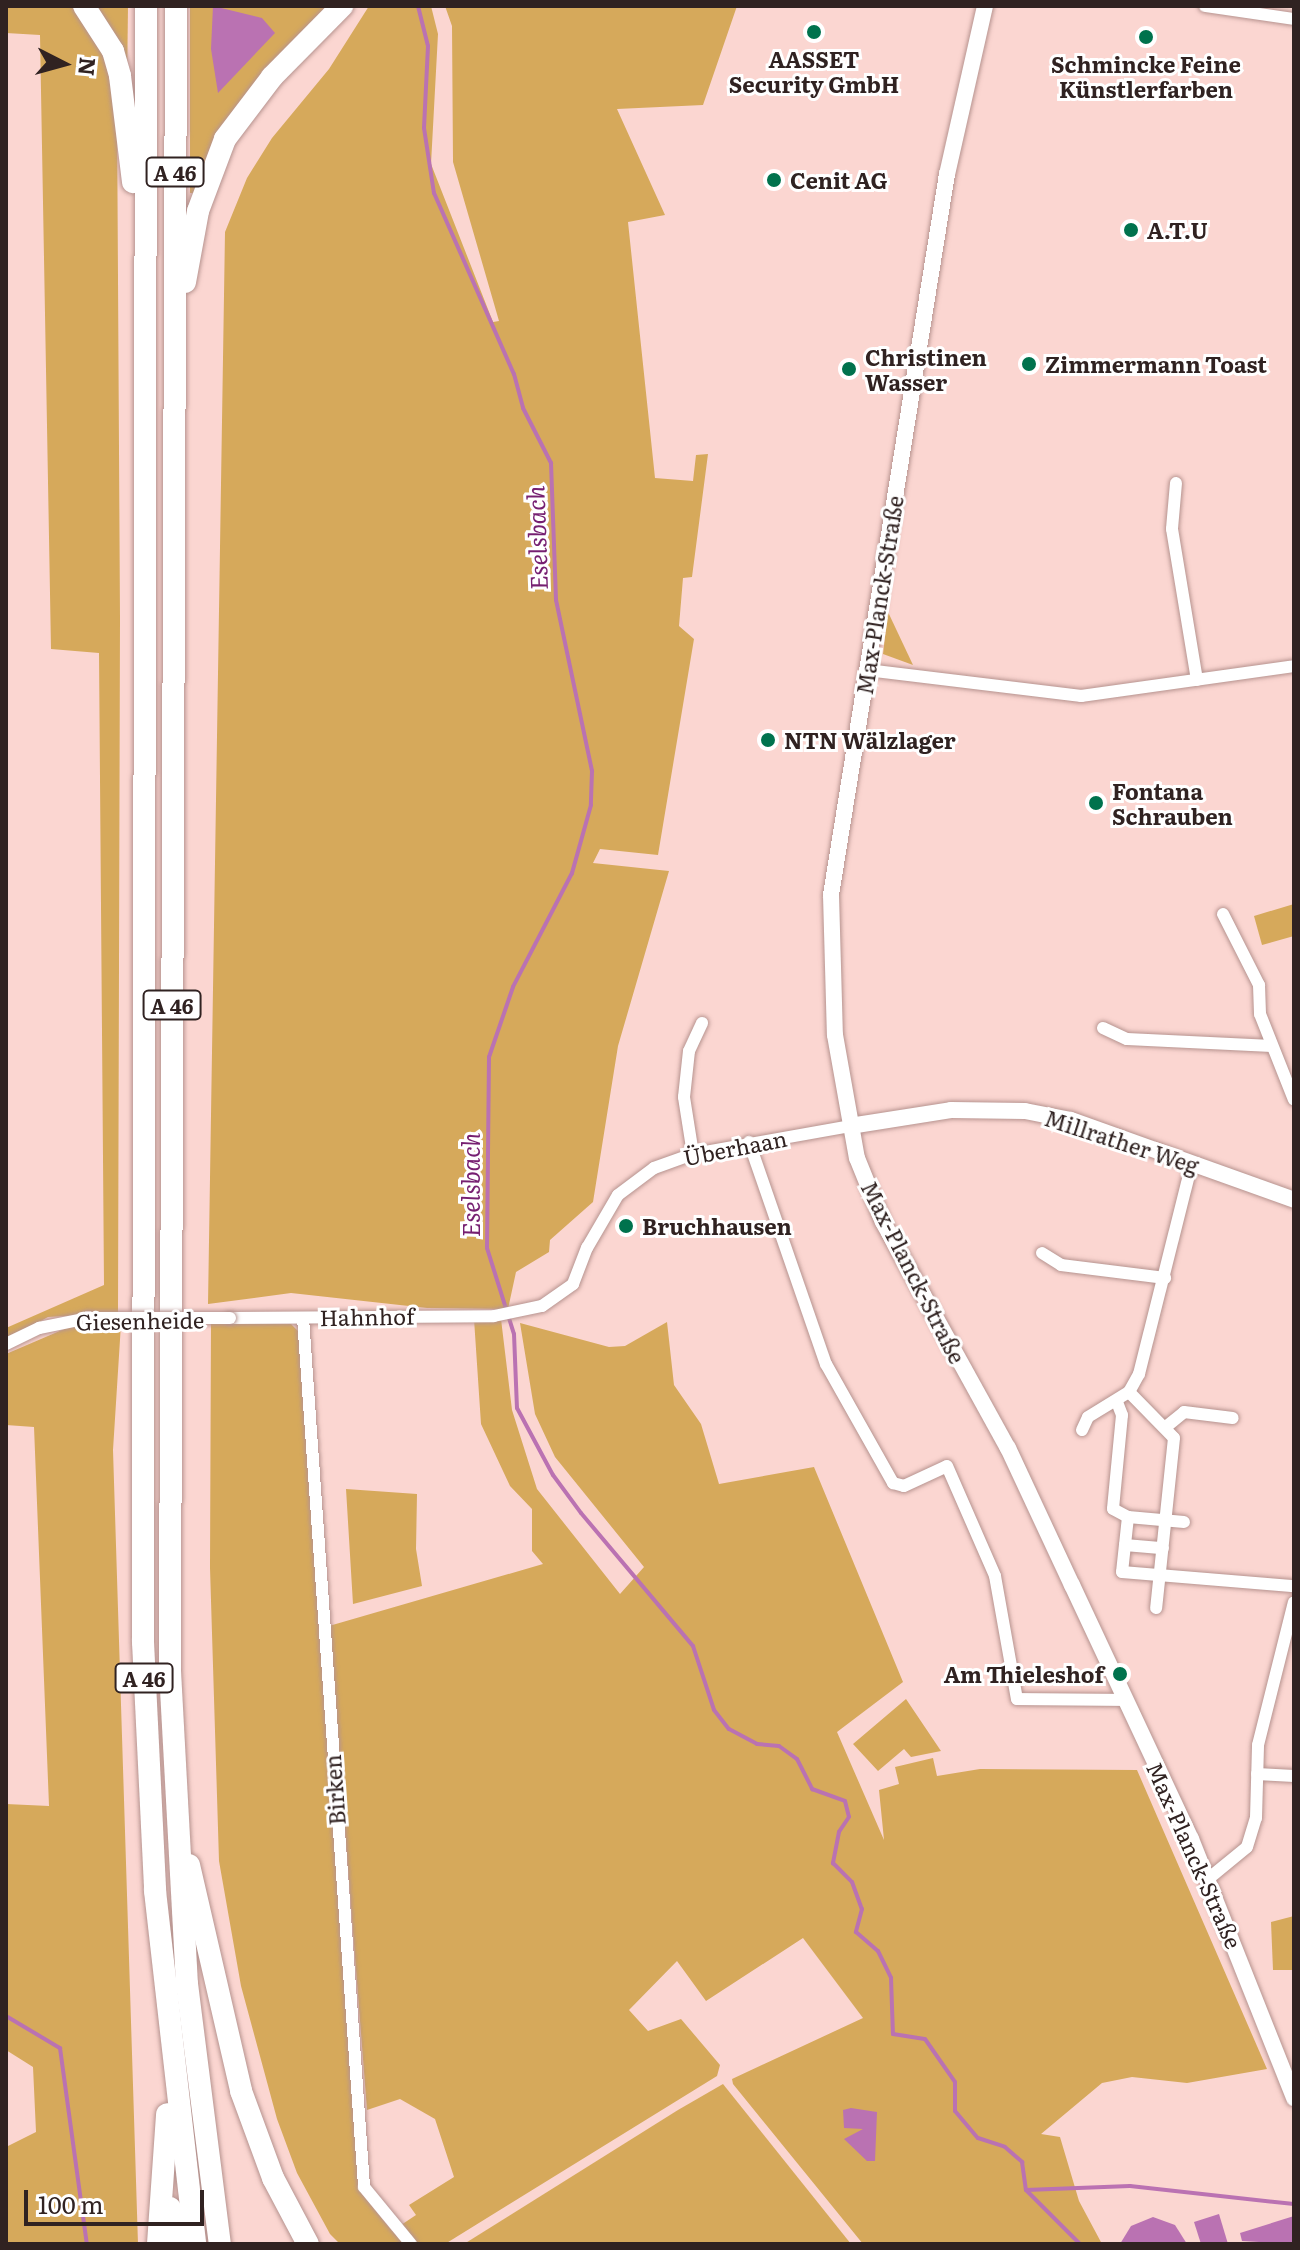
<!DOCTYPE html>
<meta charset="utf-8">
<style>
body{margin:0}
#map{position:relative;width:1300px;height:2250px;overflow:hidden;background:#fbd6d1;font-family:Literata,serif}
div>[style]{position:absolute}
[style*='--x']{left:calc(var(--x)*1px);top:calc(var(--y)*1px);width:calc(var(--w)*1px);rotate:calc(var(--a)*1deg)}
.green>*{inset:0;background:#d6a95b}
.water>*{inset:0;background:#ba72b2}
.stream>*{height:4px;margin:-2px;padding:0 2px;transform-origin:2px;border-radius:2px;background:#ba72b2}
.roads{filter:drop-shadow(0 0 2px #b6938f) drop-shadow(0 0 2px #b6938f)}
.minor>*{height:12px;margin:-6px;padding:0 6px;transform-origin:6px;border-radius:6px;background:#fff}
.tertiary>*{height:16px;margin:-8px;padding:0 8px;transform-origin:8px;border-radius:8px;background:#fff}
.motorway>*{height:22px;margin:-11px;padding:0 11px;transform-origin:11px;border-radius:11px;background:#fff}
.bridges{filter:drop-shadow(0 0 2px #b6938f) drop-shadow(0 0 2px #b6938f)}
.minor-bridge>*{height:12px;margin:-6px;padding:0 6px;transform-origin:6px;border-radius:6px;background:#fff}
.dots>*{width:22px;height:22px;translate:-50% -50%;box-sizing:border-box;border:4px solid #fff;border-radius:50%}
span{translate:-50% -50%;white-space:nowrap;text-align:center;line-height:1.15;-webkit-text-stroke:6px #fff;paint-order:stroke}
.shield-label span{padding:2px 6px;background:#fff;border:2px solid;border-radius:6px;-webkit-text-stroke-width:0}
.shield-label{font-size:20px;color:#302221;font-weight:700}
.poi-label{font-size:22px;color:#302221;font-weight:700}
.left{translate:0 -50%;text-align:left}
.right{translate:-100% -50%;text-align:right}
.street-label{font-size:22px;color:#302221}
.water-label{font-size:24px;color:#761f71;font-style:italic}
.frame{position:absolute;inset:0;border:8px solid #302221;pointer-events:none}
.north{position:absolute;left:24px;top:24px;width:80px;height:80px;-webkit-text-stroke:6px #fff;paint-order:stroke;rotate:96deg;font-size:22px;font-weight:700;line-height:32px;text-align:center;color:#302221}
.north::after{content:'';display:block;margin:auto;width:28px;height:36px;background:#302221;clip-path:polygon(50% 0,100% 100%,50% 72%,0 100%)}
.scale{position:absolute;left:24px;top:2190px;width:180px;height:36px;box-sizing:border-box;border:4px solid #302221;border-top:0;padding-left:10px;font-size:24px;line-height:28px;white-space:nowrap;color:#302221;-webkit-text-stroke:6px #fff;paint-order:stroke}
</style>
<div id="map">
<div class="green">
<div style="clip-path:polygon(6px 6px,73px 6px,109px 62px,117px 108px,120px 618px,118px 1313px,48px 1317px,6px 1340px,6px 1328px,104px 1285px,99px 653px,51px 649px,40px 35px,6px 33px)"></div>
<div style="clip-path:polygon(95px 6px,128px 6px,127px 87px)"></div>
<div style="clip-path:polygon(190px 6px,337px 6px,196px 193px,190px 193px)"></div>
<div style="clip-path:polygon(369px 6px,431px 6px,438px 34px,431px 164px,493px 322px,499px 321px,453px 162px,452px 26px,445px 6px,737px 6px,703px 105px,617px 109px,665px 215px,628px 222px,655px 478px,693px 481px,696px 455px,708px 454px,692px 577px,683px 578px,679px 626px,694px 639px,658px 855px,600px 849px,593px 863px,669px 871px,618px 1046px,593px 1202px,550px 1240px,549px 1252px,516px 1272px,508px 1309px,427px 1308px,291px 1293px,208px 1304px,225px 232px,247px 178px,272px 138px,329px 69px)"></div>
<div style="clip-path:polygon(888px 612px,913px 665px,883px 654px)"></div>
<div style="clip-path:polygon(1294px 904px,1294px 936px,1262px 945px,1254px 916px)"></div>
<div style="clip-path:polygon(474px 1319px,501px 1319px,512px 1410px,537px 1489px,620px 1594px,644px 1567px,555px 1457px,535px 1414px,520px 1323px,609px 1347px,625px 1346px,667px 1322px,674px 1385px,701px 1424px,719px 1484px,814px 1467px,903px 1682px,837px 1732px,884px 1840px,879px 1790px,899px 1784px,895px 1767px,933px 1758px,937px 1776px,980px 1769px,1137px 1770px,1267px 2069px,1187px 2083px,1132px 2077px,1102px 2083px,1041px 2134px,1060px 2137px,1079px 2201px,1102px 2244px,863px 2244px,733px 2084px,732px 2079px,863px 2018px,803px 1938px,706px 2001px,677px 1961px,629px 2010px,648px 2031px,681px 2019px,720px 2065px,717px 2076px,445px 2244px,340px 2244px,330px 2234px,297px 2173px,277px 2119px,241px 1986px,219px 1861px,210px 1568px,211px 1322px,291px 1324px,300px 1333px,350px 2006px,359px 2190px,392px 2231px,416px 2215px,409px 2205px,454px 2177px,435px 2119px,400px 2099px,367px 2110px,329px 1626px,543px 1564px,532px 1551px,532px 1509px,510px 1486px,481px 1424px)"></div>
<div style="clip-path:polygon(76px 1324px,121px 1324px,113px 1450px,138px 2244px,6px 2244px,6px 2147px,36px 2132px,33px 2067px,6px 2050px,6px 1804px,49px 1806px,34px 1427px,6px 1425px,6px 1354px)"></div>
<div style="clip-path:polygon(346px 1489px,417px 1494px,416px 1549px,422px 1586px,353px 1604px)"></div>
<div style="clip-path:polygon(906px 1699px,941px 1751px,911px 1757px,904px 1749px,878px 1771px,853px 1744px)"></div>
<div style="clip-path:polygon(1294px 1916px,1294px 1970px,1273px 1970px,1271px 1922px)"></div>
<div style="clip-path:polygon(723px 2084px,851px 2244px,464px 2244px,678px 2110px)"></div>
</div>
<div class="water">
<div style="clip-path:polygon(213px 6px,262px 18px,275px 33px,218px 93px,211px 49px)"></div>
<div style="clip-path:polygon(851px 2108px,877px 2112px,875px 2161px,867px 2161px,844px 2139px,863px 2129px,844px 2128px,843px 2110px)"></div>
<div style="clip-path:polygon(1219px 2214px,1228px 2244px,1201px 2244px,1194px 2222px)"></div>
<div style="clip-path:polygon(1294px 2216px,1294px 2244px,1242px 2241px,1240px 2233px)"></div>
<div style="clip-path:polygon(1153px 2217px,1175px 2225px,1187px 2244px,1120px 2244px,1131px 2226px)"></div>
</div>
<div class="stream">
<div style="--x:418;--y:6;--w:41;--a:76"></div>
<div style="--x:428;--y:46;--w:82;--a:92.8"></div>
<div style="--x:424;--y:128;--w:66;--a:81.3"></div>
<div style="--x:434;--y:193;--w:198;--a:66.2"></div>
<div style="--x:514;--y:374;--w:35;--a:75"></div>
<div style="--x:523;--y:408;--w:62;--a:63"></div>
<div style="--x:551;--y:463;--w:137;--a:87.9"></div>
<div style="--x:556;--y:600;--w:175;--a:78.1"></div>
<div style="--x:592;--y:771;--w:34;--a:92"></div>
<div style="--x:591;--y:805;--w:71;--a:105.6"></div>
<div style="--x:572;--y:873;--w:128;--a:117.4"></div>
<div style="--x:513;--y:987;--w:74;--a:108.9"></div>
<div style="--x:489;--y:1057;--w:191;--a:90.6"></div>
<div style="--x:487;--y:1248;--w:90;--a:72.6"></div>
<div style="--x:514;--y:1334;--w:74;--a:87.7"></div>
<div style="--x:517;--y:1408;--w:76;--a:61.8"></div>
<div style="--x:553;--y:1475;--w:47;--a:53.6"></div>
<div style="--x:581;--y:1513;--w:174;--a:49.9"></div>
<div style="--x:693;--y:1646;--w:67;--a:71.8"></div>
<div style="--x:714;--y:1710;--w:24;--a:52"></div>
<div style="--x:729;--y:1729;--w:32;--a:28"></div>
<div style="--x:757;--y:1744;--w:22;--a:5"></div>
<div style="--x:779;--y:1746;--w:22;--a:36"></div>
<div style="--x:797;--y:1759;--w:34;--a:63"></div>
<div style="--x:812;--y:1789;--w:35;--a:20"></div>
<div style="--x:845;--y:1801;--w:16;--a:76"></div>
<div style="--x:849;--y:1817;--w:18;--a:124"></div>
<div style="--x:839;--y:1832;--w:32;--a:101"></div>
<div style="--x:833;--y:1863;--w:27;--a:45"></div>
<div style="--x:852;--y:1882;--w:29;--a:70"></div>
<div style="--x:862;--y:1909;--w:24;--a:105"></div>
<div style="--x:856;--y:1932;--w:29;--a:41"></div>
<div style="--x:878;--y:1951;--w:30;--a:64"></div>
<div style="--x:891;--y:1978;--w:56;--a:88"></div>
<div style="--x:893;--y:2034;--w:32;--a:9"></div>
<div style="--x:925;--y:2039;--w:52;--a:55.1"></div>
<div style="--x:955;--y:2082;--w:29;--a:90"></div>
<div style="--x:955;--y:2111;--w:35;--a:50"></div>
<div style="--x:978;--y:2138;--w:28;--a:18"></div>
<div style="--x:1005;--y:2147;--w:23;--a:41"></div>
<div style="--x:1022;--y:2162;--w:28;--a:82"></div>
<div style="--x:1026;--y:2190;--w:76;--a:45"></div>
<div style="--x:6;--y:2016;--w:63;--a:30.7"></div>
<div style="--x:60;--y:2048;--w:198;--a:82.2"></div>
<div style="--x:1026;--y:2190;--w:104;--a:-2.2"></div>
<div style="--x:1130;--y:2186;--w:165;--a:6.3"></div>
</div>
<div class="roads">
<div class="minor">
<div style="--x:1205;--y:6;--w:90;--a:8.3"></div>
<div style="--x:1176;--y:483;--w:46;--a:95"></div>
<div style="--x:1172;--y:529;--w:153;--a:80.6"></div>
<div style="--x:867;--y:670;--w:216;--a:6.9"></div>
<div style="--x:1081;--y:696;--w:215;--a:-8"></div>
<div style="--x:1223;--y:914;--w:80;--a:63.1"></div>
<div style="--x:1259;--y:985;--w:29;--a:88"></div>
<div style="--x:1260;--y:1014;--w:92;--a:68.4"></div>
<div style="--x:1103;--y:1028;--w:26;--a:25"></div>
<div style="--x:1127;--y:1039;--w:145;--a:2.8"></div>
<div style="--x:749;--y:1142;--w:235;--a:70.9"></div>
<div style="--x:826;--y:1364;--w:137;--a:60.6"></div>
<div style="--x:893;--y:1483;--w:11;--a:15"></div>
<div style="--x:904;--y:1486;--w:47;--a:-24.9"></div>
<div style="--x:947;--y:1466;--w:120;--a:66.4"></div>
<div style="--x:995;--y:1576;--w:125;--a:79.9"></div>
<div style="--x:1017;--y:1699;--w:109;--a:0.5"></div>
<div style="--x:693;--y:1154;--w:58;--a:-99"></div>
<div style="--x:684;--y:1097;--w:46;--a:-83.8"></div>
<div style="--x:689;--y:1051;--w:31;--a:-65"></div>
<div style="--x:1042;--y:1253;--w:22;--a:32"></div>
<div style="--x:1061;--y:1265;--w:105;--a:7.1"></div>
<div style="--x:230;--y:1318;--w:264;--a:-0.4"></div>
<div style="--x:494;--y:1316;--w:49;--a:-11.8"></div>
<div style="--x:542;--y:1306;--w:38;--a:-35"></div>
<div style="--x:573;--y:1284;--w:39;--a:-69"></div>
<div style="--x:587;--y:1248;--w:61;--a:-59.7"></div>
<div style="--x:618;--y:1195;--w:45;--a:-36.9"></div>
<div style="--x:654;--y:1168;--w:41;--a:-19.7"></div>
<div style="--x:693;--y:1154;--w:159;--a:-10.1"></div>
<div style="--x:303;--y:1318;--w:871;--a:85.98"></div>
<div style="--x:364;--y:2187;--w:74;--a:50.5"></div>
<div style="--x:6;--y:1344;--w:37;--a:-26"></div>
<div style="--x:39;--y:1328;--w:50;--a:-11.5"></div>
<div style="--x:1129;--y:1392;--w:64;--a:45.6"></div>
<div style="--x:1174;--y:1438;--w:171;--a:96"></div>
<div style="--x:1117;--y:1402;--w:14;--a:69"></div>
<div style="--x:1122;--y:1415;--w:94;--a:95.5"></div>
<div style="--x:1113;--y:1509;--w:17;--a:28"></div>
<div style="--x:1167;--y:1426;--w:22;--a:-39"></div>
<div style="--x:1184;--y:1412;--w:49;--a:7"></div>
<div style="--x:1082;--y:1430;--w:14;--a:-65"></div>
<div style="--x:1088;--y:1417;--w:48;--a:-31.4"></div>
<div style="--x:1129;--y:1392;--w:21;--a:-61"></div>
<div style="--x:1139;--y:1374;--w:218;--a:-75.9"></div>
<div style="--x:1184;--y:1522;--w:56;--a:-174.9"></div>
<div style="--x:1128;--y:1517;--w:55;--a:96.2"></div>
<div style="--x:1122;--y:1572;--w:173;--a:4.7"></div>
<div style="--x:1125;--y:1545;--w:38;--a:5"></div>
<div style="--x:1257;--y:1774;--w:37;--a:3"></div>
<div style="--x:1208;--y:1879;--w:50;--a:-39.4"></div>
<div style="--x:1247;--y:1847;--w:30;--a:-73"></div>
<div style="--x:1256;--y:1818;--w:73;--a:-88.4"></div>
<div style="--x:1258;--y:1745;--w:147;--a:-75.9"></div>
</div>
<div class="tertiary">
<div style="--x:985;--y:6;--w:172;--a:102.7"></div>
<div style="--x:947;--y:174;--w:730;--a:99.14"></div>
<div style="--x:831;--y:895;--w:140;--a:88.4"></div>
<div style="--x:835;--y:1035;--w:125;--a:79.9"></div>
<div style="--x:857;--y:1158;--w:69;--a:67.9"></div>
<div style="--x:883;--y:1222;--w:258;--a:61.1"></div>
<div style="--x:1008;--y:1448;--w:151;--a:65"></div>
<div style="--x:1072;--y:1585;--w:280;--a:64.9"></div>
<div style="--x:1191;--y:1839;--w:279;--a:68.3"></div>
<div style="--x:850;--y:1126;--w:102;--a:-9"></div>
<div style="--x:951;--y:1110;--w:74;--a:0.8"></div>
<div style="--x:1025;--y:1111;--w:47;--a:11.1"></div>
<div style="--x:1071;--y:1120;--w:237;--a:19.7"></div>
</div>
<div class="motorway">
<div style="--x:84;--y:6;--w:54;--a:57.2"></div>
<div style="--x:113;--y:51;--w:26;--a:74"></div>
<div style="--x:120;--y:76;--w:107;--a:83"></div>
<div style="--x:146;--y:6;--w:1636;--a:90.11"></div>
<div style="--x:143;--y:1642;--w:249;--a:87.2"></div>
<div style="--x:155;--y:1891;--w:355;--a:83.5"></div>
<div style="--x:176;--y:6;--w:1665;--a:90.21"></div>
<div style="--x:170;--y:1671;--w:313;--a:86.9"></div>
<div style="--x:187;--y:1984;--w:262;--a:82.8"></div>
<div style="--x:185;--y:282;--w:72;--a:-79.6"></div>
<div style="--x:198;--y:211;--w:77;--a:-69.4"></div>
<div style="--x:225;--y:139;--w:78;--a:-52.8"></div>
<div style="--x:272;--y:77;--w:100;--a:-45.4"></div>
<div style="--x:189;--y:1865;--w:232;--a:77"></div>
<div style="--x:241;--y:2091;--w:93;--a:69.8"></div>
<div style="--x:273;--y:2178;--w:75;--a:62.1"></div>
<div style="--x:170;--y:2208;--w:36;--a:82"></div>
<div style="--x:158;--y:2244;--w:130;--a:-86"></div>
</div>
</div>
<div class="bridges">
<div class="minor-bridge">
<div style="--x:88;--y:1318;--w:142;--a:0"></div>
</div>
</div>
<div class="dots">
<div style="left:814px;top:32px;background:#00724d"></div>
<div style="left:1146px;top:37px;background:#00724d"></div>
<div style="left:774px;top:180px;background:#00724d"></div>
<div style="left:1131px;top:230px;background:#00724d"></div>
<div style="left:1029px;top:364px;background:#00724d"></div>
<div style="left:849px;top:369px;background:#00724d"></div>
<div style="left:768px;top:740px;background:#00724d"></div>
<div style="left:1096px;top:803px;background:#00724d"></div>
<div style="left:626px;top:1226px;background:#00724d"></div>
<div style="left:1120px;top:1674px;background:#00724d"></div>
</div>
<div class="shield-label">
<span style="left:175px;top:172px">A 46</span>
<span style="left:172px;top:1005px">A 46</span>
<span style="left:144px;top:1678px">A 46</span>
</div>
<div class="poi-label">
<span style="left:814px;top:71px">AASSET<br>Security GmbH</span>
<span style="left:1146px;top:76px">Schmincke Feine<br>Künstlerfarben</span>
<span class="left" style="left:790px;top:180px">Cenit AG</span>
<span class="left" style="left:1147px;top:230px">A.T.U</span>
<span class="left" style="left:865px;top:369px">Christinen<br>Wasser</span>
<span class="left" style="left:1045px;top:364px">Zimmermann Toast</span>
<span class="left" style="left:784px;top:740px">NTN Wälzlager</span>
<span class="left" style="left:1112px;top:803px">Fontana<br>Schrauben</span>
<span class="left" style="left:642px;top:1226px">Bruchhausen</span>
<span class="right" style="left:1104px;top:1674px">Am Thieleshof</span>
</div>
<div class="street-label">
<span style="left:879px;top:595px;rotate:-81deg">Max-Planck-Straße</span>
<span style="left:1122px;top:1141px;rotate:18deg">Millrather Weg</span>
<span style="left:735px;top:1147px;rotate:-11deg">Überhaan</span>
<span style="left:914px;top:1272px;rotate:63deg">Max-Planck-Straße</span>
<span style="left:367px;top:1316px;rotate:-1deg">Hahnhof</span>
<span style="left:140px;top:1320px;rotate:-1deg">Giesenheide</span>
<span style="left:334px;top:1790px;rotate:-94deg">Birken</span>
<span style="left:1195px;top:1855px;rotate:66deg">Max-Planck-Straße</span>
</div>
<div class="water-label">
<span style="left:536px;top:538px;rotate:-92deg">Eselsbach</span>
<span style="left:470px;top:1185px;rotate:-90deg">Eselsbach</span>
</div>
<div class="frame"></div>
<div class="north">N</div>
<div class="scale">100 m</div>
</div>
